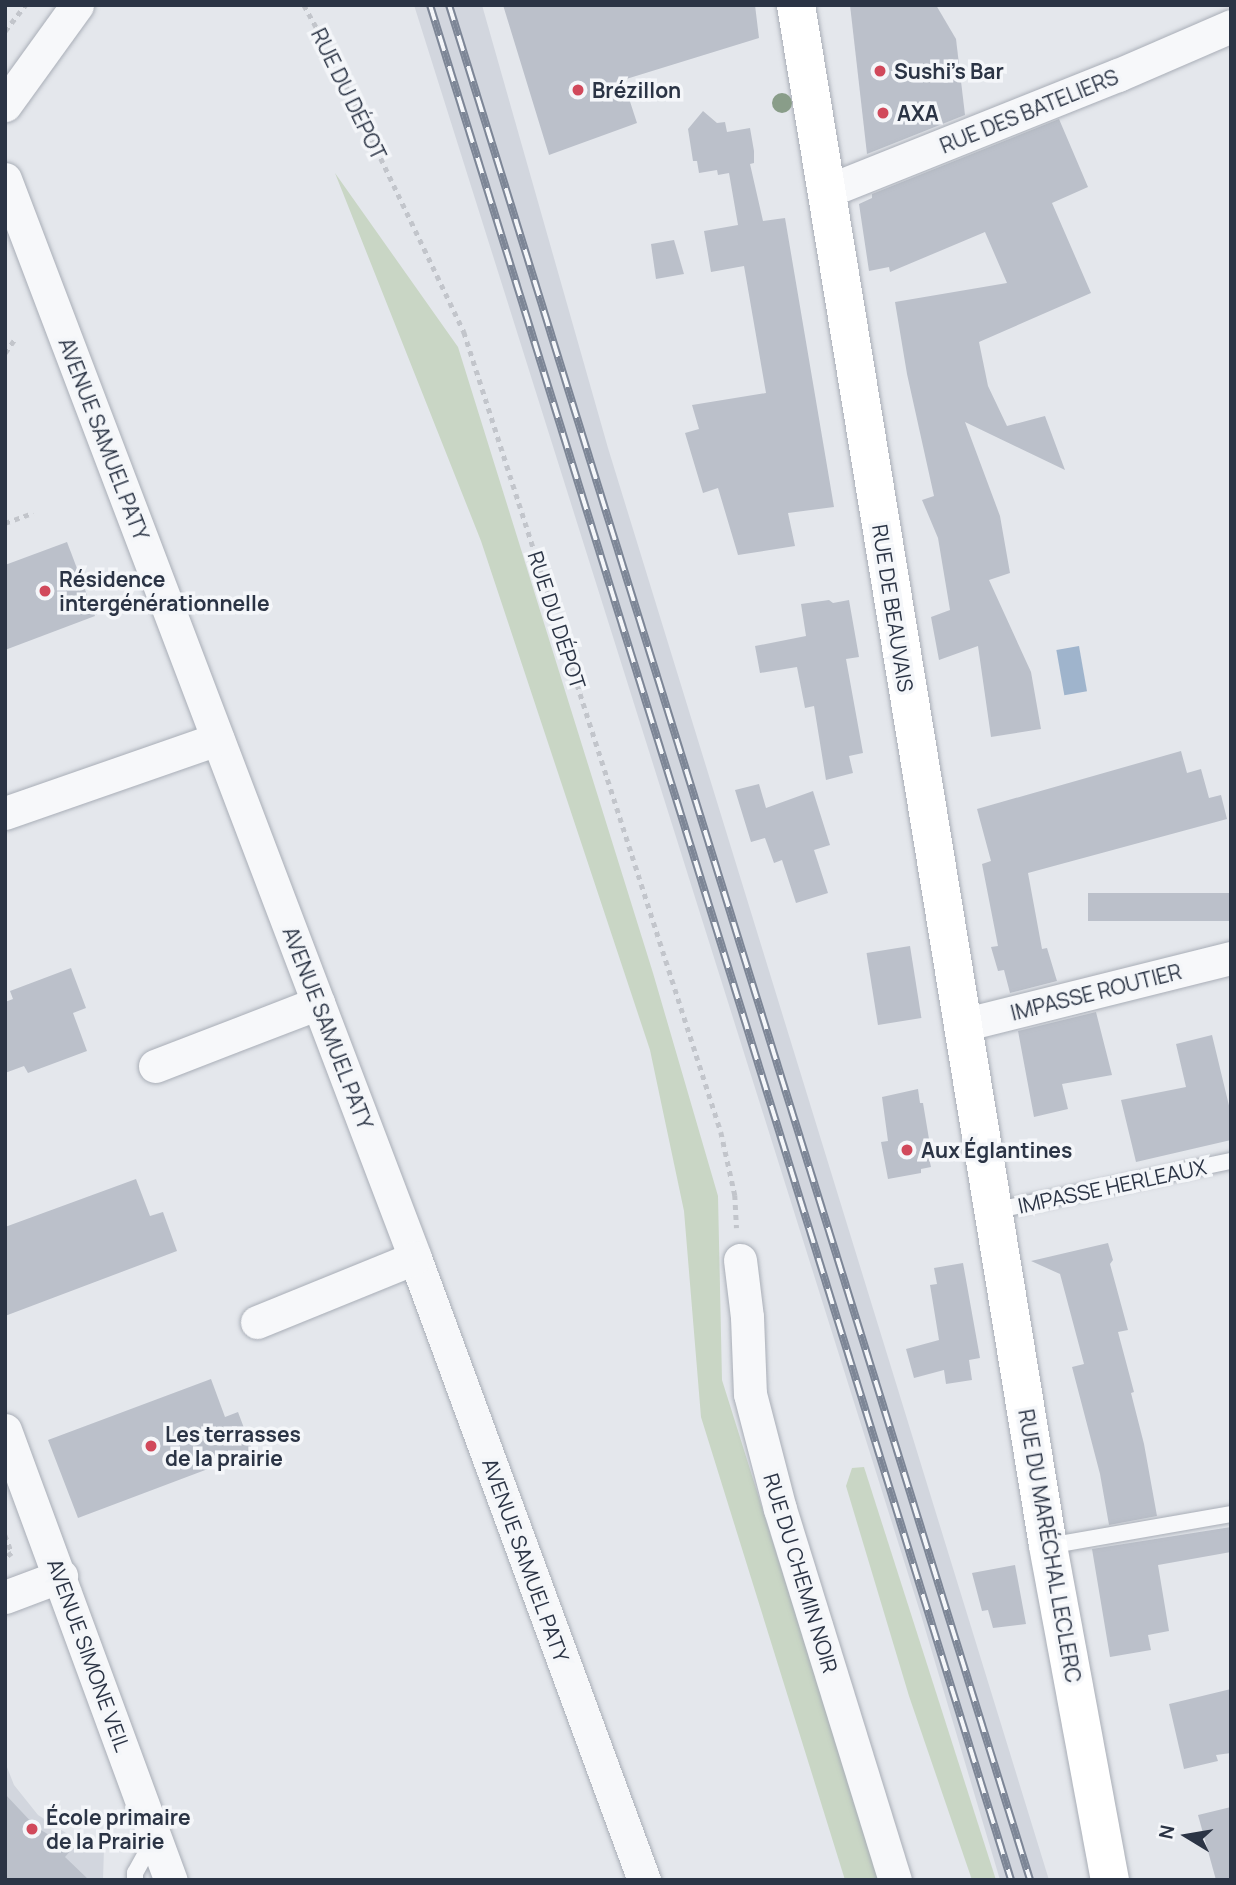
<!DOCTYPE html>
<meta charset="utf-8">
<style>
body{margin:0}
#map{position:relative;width:1236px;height:1885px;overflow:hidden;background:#e4e7ec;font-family:Manrope,sans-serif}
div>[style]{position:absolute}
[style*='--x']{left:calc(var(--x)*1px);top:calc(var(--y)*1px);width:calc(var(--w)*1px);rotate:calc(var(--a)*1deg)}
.built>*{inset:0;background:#d2d6de}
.green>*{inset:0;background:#c9d6c5}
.water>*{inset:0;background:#9fb4cc;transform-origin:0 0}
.building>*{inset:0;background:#bbc0ca;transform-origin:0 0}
.path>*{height:4.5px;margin-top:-2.25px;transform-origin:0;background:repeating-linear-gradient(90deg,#c2c5cb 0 5px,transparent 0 10px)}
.roads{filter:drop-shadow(0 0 2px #a9aeb7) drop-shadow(0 0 2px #a9aeb7)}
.lane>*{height:16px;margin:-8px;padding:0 8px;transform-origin:8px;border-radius:8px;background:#f7f8fa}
.street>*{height:33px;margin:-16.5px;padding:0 16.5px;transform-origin:16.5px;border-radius:16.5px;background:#f7f8fa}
.secondary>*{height:38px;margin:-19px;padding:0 19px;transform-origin:19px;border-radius:19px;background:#fff}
.rail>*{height:8px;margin-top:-4px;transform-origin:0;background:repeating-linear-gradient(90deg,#f4f6f9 0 16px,#7d8696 0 32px);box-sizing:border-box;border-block:2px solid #7d8696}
.trees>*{width:20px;height:20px;margin:-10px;border-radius:50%;background:#899d89}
.dots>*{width:19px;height:19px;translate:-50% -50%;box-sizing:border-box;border:4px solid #f4f6f9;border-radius:50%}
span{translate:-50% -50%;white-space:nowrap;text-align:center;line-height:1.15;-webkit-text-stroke:7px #f4f6f9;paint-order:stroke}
.poi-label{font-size:21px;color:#2b3445;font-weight:700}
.left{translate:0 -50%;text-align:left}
.street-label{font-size:21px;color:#2b3445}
.frame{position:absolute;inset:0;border:7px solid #2b3445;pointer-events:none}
.north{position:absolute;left:1152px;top:1801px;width:70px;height:70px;-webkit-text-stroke:5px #f4f6f9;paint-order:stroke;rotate:281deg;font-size:19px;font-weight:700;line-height:28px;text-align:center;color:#2b3445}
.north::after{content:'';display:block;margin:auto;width:24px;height:32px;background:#2b3445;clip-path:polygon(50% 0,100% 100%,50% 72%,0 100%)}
</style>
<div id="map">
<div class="built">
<div style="clip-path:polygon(414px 5px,482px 5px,608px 448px,1049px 1880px,1000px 1880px,921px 1615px)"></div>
<div style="clip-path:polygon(5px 1762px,14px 1785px,38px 1815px,80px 1842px,104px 1848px,103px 1880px,5px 1880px)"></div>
</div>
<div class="green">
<div style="clip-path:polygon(335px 173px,458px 347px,653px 973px,718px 1196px,722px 1380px,879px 1880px,845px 1880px,701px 1417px,684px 1211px,650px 1050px,481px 541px)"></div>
<div style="clip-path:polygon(864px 1467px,996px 1880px,972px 1880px,909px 1696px,846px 1486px,852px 1468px)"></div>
</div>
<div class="water">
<div style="left:1079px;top:646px;width:46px;height:23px;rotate:80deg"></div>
</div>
<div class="building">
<div style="clip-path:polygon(503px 5px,755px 5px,759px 38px,623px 80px,637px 123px,549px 155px)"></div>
<div style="clip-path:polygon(850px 5px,936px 5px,956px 39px,965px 115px,867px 154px)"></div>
<div style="clip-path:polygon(703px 111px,717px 123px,725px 122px,727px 132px,750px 128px,754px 151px,754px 163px,750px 164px,763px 221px,785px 218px,834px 507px,788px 513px,795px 546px,738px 555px,718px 488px,703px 493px,685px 433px,699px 429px,692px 405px,766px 393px,744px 266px,711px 272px,704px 231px,738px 225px,729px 173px,718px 175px,717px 170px,699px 173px,697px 161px,693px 161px,688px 129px)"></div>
<div style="clip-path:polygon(1059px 119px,1088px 187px,1052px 203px,1091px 293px,979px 342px,988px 386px,1007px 426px,1045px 416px,1065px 470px,965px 422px,1000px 516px,1010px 573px,989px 580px,1031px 672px,1041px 729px,991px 737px,978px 646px,939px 660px,931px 617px,950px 610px,938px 538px,922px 500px,934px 496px,907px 374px,895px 302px,1007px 283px,985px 232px,890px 272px,889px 267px,869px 271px,859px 204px,872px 198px,872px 194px)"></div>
<div style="clip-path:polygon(674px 240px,684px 274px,656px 279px,651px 244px)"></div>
<div style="clip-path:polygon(67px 542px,95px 616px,5px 650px,5px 565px)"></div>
<div style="clip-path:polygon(829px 600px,833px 603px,849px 600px,859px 657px,846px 659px,863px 753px,849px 756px,853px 773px,826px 780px,814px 706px,805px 708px,797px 667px,760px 673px,755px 646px,806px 636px,801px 604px)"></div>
<div style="clip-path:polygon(1181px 751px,1187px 773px,1201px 769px,1209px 798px,1221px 795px,1227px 819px,1028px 873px,1042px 949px,1047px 948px,1057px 981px,1010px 993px,1004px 970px,998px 971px,991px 947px,998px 946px,982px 864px,991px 861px,977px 809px)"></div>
<div style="clip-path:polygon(759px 784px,766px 808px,813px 791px,830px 845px,814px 850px,828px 893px,796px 903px,782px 860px,774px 863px,765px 838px,751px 842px,735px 790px)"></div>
<div style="left:1231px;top:893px;width:28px;height:143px;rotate:90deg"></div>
<div style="left:910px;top:946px;width:73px;height:44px;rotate:81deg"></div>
<div style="clip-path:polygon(71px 968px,86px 1008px,73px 1013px,87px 1051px,28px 1073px,24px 1066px,5px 1073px,5px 1002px,13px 999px,10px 991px)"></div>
<div style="clip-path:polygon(1096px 1012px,1112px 1075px,1062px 1084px,1068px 1109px,1034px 1117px,1018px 1031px)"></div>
<div style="clip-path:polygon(1212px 1035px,1231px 1114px,1231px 1140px,1136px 1162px,1121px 1100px,1186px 1087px,1176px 1044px)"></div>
<div style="clip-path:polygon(918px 1089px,920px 1103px,923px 1103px,932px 1157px,929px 1158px,931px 1167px,921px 1169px,921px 1173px,888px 1179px,881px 1142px,888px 1141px,882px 1097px)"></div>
<div style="clip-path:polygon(136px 1179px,150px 1216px,163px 1212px,177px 1251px,5px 1316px,5px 1227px)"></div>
<div style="clip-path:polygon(1108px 1243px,1113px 1260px,1110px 1264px,1128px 1330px,1118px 1332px,1134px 1392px,1131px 1393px,1144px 1444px,1157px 1516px,1109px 1525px,1100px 1474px,1072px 1367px,1084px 1364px,1060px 1274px,1031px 1261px)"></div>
<div style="clip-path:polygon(963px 1263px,980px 1358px,969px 1360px,972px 1380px,946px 1384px,944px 1370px,914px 1378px,906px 1349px,939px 1340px,930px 1285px,937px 1284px,934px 1268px)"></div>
<div style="clip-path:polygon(211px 1379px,225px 1417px,238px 1412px,253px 1452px,78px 1518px,48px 1440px)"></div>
<div style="clip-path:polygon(1231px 1527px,1231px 1552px,1158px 1565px,1169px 1631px,1148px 1635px,1151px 1650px,1110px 1657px,1092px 1549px)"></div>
<div style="clip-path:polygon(1015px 1565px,1026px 1624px,993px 1628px,988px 1610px,982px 1611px,972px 1573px)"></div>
<div style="clip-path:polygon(1231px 1689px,1231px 1753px,1216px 1755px,1218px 1761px,1184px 1769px,1169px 1704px)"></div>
<div style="clip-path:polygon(5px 1794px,36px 1827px,72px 1849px,65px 1857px,89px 1880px,5px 1880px)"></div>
<div style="clip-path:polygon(1231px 1807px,1231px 1880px,1216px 1880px,1198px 1815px)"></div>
</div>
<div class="path">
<div style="--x:304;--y:5;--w:51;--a:60.9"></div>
<div style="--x:329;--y:50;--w:313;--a:64.4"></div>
<div style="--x:464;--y:332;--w:840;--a:72.19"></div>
<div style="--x:721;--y:1132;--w:65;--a:77.5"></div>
<div style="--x:735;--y:1195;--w:33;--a:87"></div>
<div style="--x:5;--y:31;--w:33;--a:-52"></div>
<div style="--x:5;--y:353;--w:19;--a:-55"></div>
<div style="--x:5;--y:523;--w:30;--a:-20"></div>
<div style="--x:5;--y:1535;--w:19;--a:69"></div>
<div style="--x:12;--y:1553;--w:9;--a:144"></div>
</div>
<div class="roads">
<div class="lane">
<div style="--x:993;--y:1211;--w:243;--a:-11.9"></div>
<div style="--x:1048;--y:1546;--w:186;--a:-9.9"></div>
<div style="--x:135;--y:1880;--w:7;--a:-90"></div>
<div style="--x:135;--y:1873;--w:39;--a:-61"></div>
</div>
<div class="street">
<div style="--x:5;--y:105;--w:123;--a:-54.2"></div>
<div style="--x:5;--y:179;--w:1154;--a:69.19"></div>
<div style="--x:415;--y:1258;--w:663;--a:69.79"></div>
<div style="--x:825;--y:192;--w:315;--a:-21.8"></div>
<div style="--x:1118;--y:75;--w:123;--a:-23.4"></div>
<div style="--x:5;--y:813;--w:225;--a:-19.2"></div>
<div style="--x:962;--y:1025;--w:277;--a:-14"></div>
<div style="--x:155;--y:1066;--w:175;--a:-21.1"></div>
<div style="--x:740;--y:1260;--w:57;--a:83"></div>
<div style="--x:747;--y:1317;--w:77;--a:87.8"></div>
<div style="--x:750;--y:1394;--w:119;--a:75.4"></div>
<div style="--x:780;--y:1509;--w:388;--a:72.8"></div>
<div style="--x:257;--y:1322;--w:170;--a:-22.1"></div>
<div style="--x:5;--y:1430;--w:480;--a:69.8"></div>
<div style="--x:5;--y:1597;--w:60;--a:-20.6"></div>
</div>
<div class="secondary">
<div style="--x:796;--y:5;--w:1561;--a:80.71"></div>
<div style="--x:1048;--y:1546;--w:340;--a:79.5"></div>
</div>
</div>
<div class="rail">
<div style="--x:430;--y:5;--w:1963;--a:72.78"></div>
<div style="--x:449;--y:5;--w:1963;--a:72.78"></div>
</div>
<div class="trees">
<div style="left:782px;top:103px"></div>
</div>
<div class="dots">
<div style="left:880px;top:71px;background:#d1495b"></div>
<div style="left:578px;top:90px;background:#d1495b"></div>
<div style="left:883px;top:113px;background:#d1495b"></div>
<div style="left:45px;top:591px;background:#d1495b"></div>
<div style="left:907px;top:1150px;background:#d1495b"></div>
<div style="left:151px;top:1446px;background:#d1495b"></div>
<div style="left:32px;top:1829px;background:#d1495b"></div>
</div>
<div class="poi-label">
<span class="left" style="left:894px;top:71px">Sushi's Bar</span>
<span class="left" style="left:592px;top:90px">Brézillon</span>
<span class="left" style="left:897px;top:113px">AXA</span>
<span class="left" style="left:59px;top:591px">Résidence<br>intergénérationnelle</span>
<span class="left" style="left:921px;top:1150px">Aux Églantines</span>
<span class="left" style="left:165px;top:1446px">Les terrasses<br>de la prairie</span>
<span class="left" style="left:46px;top:1829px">École primaire<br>de la Prairie</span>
</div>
<div class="street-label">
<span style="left:349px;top:94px;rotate:64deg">RUE DU DÉPOT</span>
<span style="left:1029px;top:111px;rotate:-22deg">RUE DES BATELIERS</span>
<span style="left:104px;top:439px;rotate:69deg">AVENUE SAMUEL PATY</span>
<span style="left:893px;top:608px;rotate:81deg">RUE DE BEAUVAIS</span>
<span style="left:557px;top:620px;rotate:72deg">RUE DU DÉPOT</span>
<span style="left:1096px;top:992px;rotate:-14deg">IMPASSE ROUTIER</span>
<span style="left:328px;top:1028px;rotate:69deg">AVENUE SAMUEL PATY</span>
<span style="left:1112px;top:1186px;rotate:-12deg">IMPASSE HERLEAUX</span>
<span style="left:1050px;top:1546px;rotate:80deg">RUE DU MARÉCHAL LECLERC</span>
<span style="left:526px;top:1560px;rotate:70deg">AVENUE SAMUEL PATY</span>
<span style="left:801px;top:1573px;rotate:73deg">RUE DU CHEMIN NOIR</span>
<span style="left:89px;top:1655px;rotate:70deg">AVENUE SIMONE VEIL</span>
</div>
<div class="frame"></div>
<div class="north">N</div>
</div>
